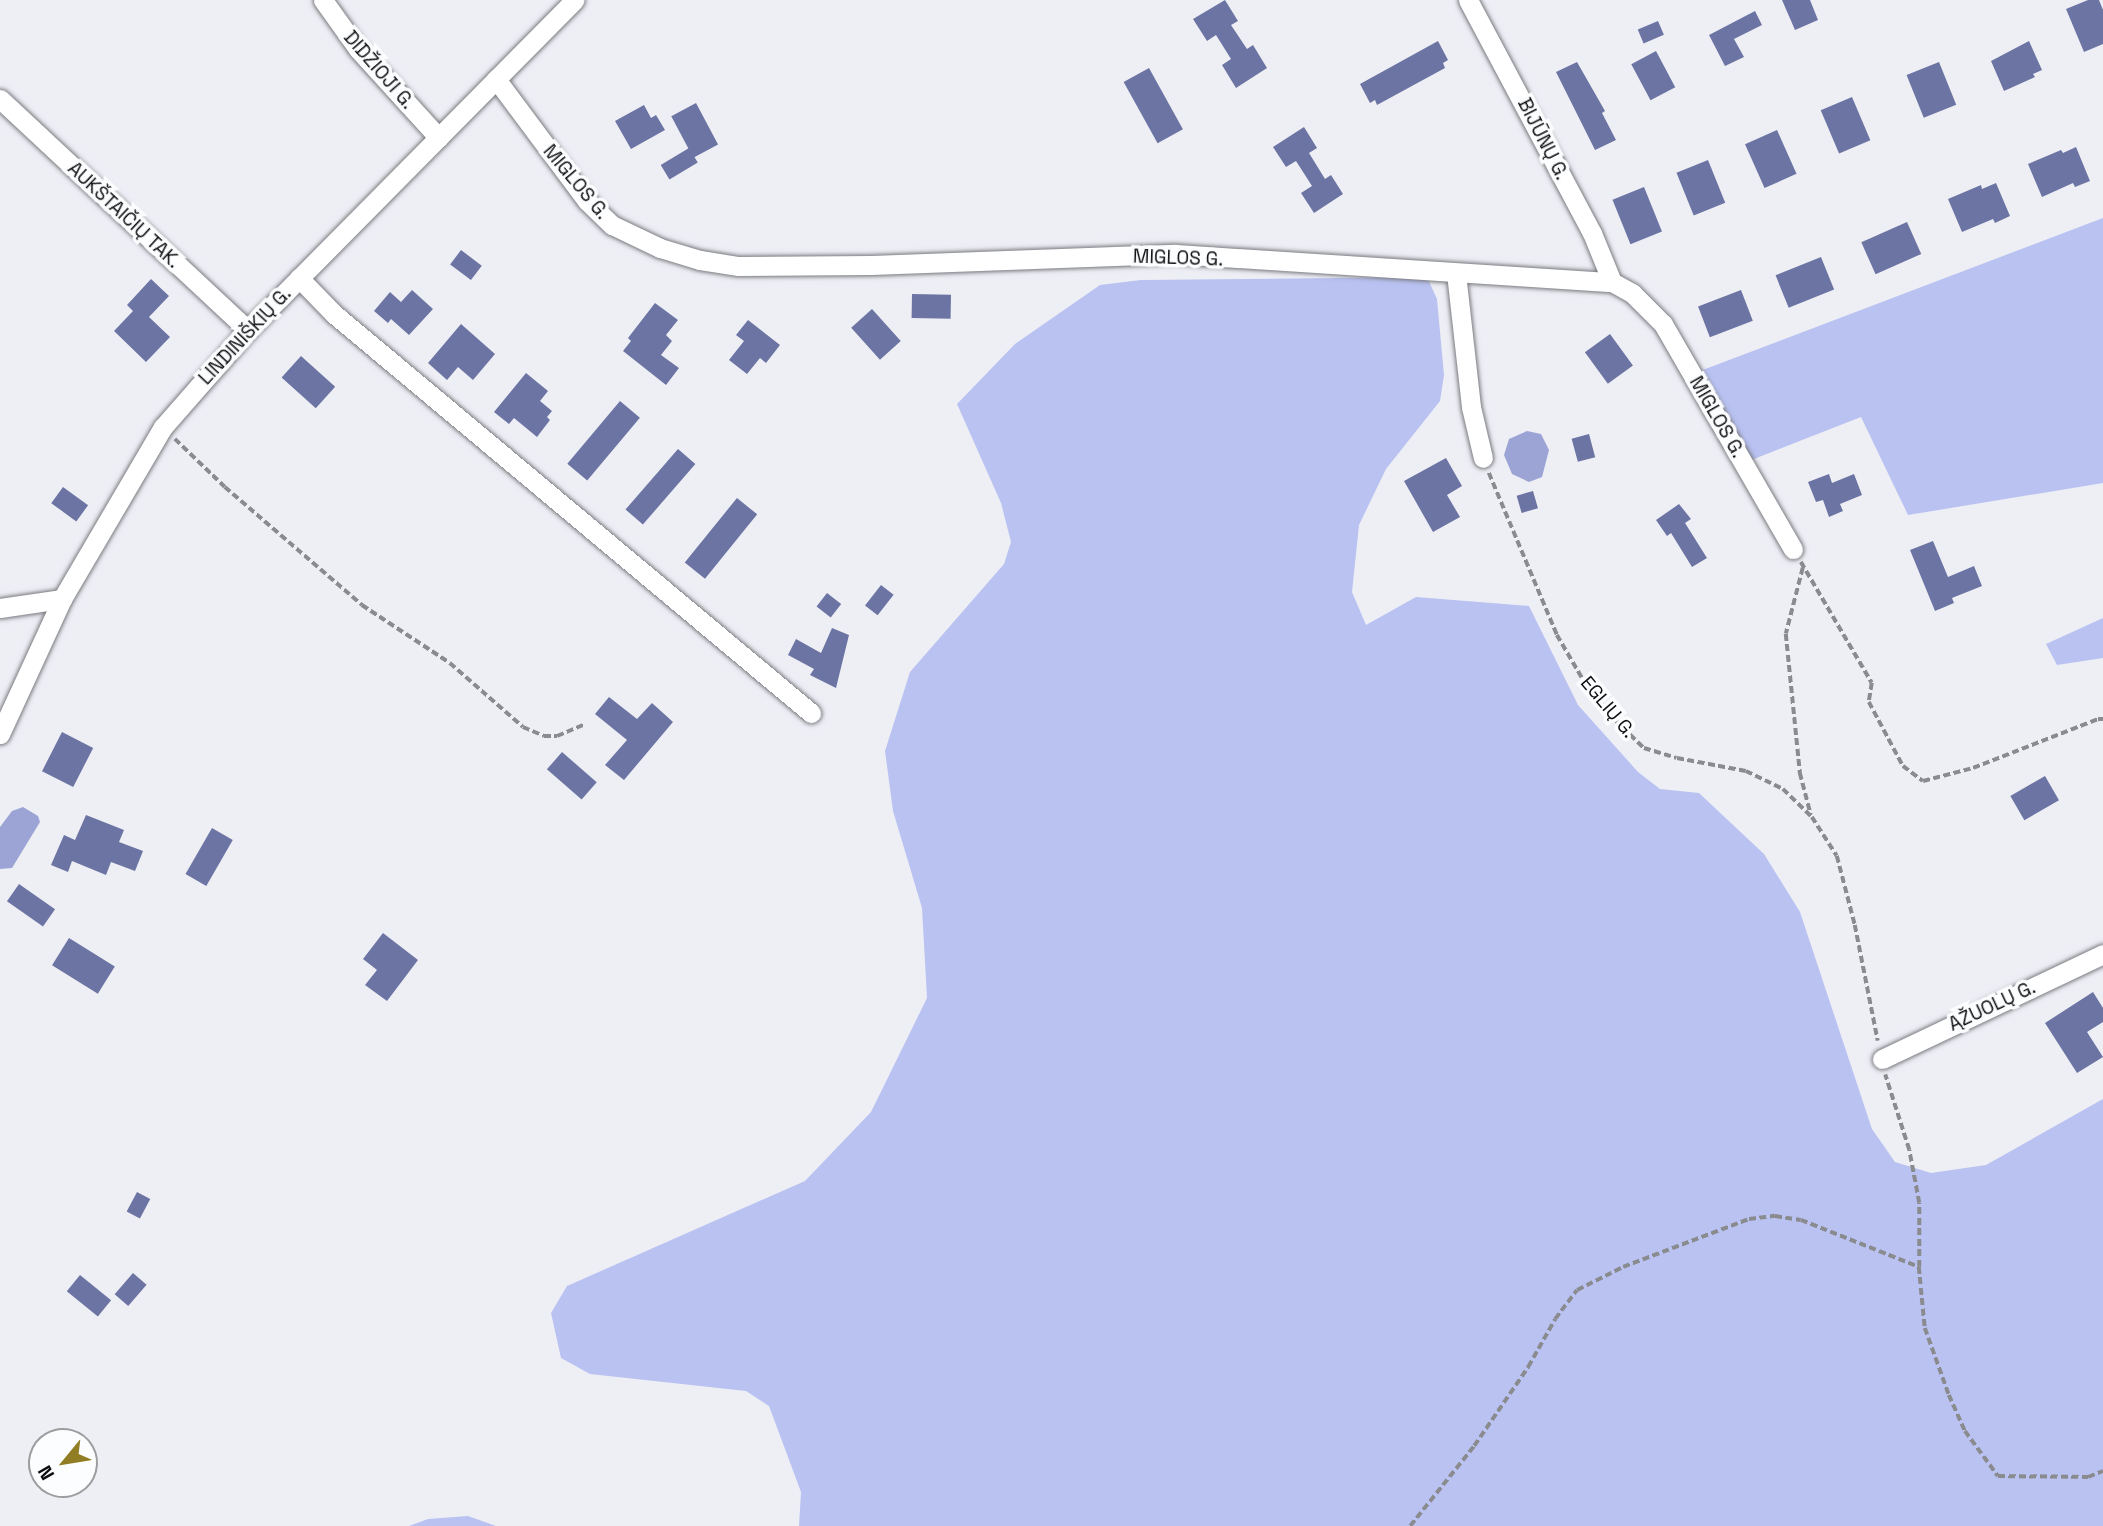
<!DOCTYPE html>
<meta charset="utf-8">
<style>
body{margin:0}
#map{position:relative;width:2103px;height:1526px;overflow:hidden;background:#eeeff5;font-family:"Space Grotesk",sans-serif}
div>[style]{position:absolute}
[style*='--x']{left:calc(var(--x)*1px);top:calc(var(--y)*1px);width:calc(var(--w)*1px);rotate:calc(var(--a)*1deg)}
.green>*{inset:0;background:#b9c2f1}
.water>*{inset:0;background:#9ba4d5}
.building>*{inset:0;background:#6c74a3;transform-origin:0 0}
.path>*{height:3.5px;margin-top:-1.75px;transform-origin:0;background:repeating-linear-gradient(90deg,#8a8b8f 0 7px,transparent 0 10.5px)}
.roads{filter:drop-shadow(0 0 2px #7a7b81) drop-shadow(0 0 2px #7a7b81)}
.minor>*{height:19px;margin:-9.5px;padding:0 9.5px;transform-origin:9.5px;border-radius:9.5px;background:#fff}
span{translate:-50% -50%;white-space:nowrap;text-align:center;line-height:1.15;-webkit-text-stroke:7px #fcfdff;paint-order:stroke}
.street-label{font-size:19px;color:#0c0d0f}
.north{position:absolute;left:28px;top:1428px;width:70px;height:70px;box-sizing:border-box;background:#fcfdff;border:2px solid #9c9d9f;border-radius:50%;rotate:240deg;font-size:19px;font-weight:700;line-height:28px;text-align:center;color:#0c0d0f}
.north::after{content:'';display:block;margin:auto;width:24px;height:32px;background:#917d24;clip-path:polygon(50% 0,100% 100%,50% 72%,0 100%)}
</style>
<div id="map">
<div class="green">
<div style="clip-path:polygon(2103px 218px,2103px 483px,1908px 515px,1861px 417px,1749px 461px,1700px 371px)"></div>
<div style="clip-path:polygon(1427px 277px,1437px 299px,1444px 375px,1440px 401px,1386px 469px,1359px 525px,1352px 592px,1366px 625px,1416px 597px,1529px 606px,1578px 705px,1638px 772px,1660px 789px,1699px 793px,1764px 854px,1800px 912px,1872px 1129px,1895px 1162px,1931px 1173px,1986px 1165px,2103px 1099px,2103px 1526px,799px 1526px,801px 1492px,769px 1406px,746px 1391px,590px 1374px,561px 1358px,551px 1313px,567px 1286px,805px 1181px,871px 1112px,927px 998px,922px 908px,893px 811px,885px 751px,910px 672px,1004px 564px,1011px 542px,1001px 503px,957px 404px,1015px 344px,1100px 285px,1141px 280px)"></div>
<div style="clip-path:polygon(2103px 618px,2103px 658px,2057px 665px,2046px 644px)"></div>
<div style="clip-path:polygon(468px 1516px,496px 1526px,409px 1526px,428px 1519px)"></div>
</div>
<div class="water">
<div style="clip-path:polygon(1527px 431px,1541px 434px,1549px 450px,1542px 477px,1529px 482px,1512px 474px,1504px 455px,1509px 439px)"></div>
<div style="clip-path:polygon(23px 807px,38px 816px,40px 822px,12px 868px,0 869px,0 827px,12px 811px)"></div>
</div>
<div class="building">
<div style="clip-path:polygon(1225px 0,1238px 21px,1231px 25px,1247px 49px,1253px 45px,1267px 68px,1236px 88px,1222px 65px,1231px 59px,1216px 35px,1207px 41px,1193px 19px)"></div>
<div style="clip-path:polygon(1782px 0,1810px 0,1818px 20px,1795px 30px)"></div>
<div style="clip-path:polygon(2088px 0,2099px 0,2103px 10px,2103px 44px,2084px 52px,2066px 9px)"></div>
<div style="clip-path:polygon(1755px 11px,1762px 25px,1734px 39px,1744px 57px,1725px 66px,1709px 35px)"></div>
<div style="left:1658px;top:21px;width:15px;height:22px;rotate:67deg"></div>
<div style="clip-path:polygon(1438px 41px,1448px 60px,1443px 63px,1445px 68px,1377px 105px,1375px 100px,1370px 103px,1360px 84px)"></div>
<div style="clip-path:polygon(2029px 41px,2042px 70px,2033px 74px,2035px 77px,2004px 91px,1991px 61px)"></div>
<div style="left:1656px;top:51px;width:41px;height:28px;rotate:62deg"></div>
<div style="clip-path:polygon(1577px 62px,1605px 111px,1602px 113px,1616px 140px,1595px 150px,1556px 72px)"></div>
<div style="left:1939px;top:62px;width:46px;height:35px;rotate:68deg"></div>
<div style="left:1149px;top:68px;width:70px;height:29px;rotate:61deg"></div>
<div style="left:1852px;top:97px;width:47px;height:34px;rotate:67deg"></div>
<div style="left:696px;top:103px;width:47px;height:28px;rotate:62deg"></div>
<div style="clip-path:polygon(644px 105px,651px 118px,656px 115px,665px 130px,631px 149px,615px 121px)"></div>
<div style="clip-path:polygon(1304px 127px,1317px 148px,1309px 153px,1325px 179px,1331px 175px,1343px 194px,1314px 213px,1301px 193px,1312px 186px,1296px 161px,1286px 167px,1273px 147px)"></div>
<div style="left:1777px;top:130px;width:48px;height:35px;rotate:66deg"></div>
<div style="clip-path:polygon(2076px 147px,2090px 181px,2075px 187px,2073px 183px,2042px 197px,2028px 164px,2061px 150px,2063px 153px)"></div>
<div style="left:689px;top:148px;width:17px;height:33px;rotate:59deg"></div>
<div style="left:1708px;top:160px;width:46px;height:34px;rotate:68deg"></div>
<div style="clip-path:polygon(1996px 183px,2010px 216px,1995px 223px,1993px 219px,1962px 232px,1948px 199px,1981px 185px,1982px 189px)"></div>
<div style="left:1644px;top:187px;width:48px;height:34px;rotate:68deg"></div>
<div style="left:1907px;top:222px;width:35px;height:50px;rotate:66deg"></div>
<div style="left:461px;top:250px;width:26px;height:18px;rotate:37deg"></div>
<div style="left:1821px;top:257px;width:35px;height:49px;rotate:68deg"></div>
<div style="clip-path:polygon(151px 279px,169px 296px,149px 317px,170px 337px,146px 362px,114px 331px,133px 311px,127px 305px)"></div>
<div style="clip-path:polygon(412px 290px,433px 309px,409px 335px,391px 319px,388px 323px,374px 311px,390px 292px,401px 302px)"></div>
<div style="left:1741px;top:290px;width:33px;height:46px;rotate:69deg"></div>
<div style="left:912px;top:294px;width:39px;height:24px;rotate:1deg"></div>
<div style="clip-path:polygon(655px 303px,678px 320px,666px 335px,672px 341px,661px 355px,679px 368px,666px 385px,623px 351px,631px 341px,628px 338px)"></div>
<div style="left:872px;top:309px;width:43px;height:28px;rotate:48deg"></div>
<div style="clip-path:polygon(748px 320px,780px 345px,766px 363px,760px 358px,747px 374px,729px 360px,744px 341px,736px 335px)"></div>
<div style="clip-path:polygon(461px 324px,495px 354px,473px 380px,458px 367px,447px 380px,428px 363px)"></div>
<div style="left:1610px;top:334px;width:39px;height:31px;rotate:54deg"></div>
<div style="left:301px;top:356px;width:46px;height:29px;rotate:42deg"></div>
<div style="clip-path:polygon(526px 373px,548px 391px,540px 401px,552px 411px,547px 417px,550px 420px,537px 437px,514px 418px,509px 424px,494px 412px)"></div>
<div style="left:620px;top:401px;width:26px;height:82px;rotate:40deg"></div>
<div style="left:1589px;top:434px;width:24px;height:18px;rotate:75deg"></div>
<div style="left:678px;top:449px;width:23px;height:80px;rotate:41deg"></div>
<div style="clip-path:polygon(1446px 458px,1462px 486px,1447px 495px,1460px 517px,1433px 532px,1404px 481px)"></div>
<div style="clip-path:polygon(1829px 474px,1832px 483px,1854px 474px,1862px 495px,1840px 504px,1843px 511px,1829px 517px,1823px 500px,1816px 502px,1808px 482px)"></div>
<div style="left:63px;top:487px;width:31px;height:20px;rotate:36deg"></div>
<div style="left:1533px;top:491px;width:18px;height:17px;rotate:74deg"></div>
<div style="left:737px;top:498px;width:26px;height:83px;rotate:39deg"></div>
<div style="clip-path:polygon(1679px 504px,1691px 519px,1685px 523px,1707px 558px,1692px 567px,1671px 533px,1667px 536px,1656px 520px)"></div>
<div style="clip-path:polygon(1933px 541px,1948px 577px,1974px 566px,1982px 586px,1952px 598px,1954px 603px,1935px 611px,1910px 550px)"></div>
<div style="left:881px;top:585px;width:16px;height:26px;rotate:38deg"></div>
<div style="left:827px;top:593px;width:18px;height:17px;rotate:38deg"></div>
<div style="clip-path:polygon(832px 628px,849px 635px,836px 688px,810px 675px,814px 669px,788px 655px,796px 639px,821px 653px)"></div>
<div style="clip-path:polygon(609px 697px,637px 719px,652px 703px,673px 722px,624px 780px,605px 765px,627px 740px,595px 714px)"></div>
<div style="left:62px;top:732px;width:35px;height:44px;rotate:27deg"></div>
<div style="left:562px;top:752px;width:46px;height:23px;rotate:41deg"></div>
<div style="left:2045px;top:776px;width:28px;height:40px;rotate:60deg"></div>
<div style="clip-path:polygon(86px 815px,124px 830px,119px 842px,143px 851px,135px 871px,111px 862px,106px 875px,72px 861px,68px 872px,51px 865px,64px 835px,75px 840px)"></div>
<div style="left:212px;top:828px;width:24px;height:53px;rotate:30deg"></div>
<div style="left:19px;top:884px;width:44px;height:21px;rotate:35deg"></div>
<div style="clip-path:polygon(383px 933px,418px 960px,387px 1001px,365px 985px,377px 970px,363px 959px)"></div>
<div style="left:69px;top:938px;width:54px;height:32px;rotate:32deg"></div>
<div style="clip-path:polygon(2093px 992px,2103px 1008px,2103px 1022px,2087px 1032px,2103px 1057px,2077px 1073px,2045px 1023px)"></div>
<div style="left:137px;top:1192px;width:15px;height:22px;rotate:28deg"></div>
<div style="left:133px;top:1273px;width:18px;height:28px;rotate:41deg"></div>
<div style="left:80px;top:1275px;width:40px;height:21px;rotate:39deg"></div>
</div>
<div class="path">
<div style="--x:175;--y:439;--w:69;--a:43.8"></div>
<div style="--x:225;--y:487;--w:181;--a:40.7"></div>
<div style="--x:362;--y:605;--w:105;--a:33.4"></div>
<div style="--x:450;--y:663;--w:97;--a:41.2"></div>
<div style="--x:523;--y:727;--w:23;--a:23"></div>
<div style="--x:544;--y:736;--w:13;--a:0"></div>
<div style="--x:557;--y:736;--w:30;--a:-23"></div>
<div style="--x:1489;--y:473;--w:176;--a:67.2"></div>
<div style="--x:1557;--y:635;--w:61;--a:59.7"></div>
<div style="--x:1588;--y:688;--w:42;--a:49.8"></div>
<div style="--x:1615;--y:720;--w:40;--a:44"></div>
<div style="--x:1644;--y:748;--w:34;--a:17"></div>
<div style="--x:1677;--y:758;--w:70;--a:10.7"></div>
<div style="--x:1746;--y:771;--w:41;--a:25.9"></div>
<div style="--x:1783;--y:789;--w:40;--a:44"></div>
<div style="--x:1812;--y:817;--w:46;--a:57.3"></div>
<div style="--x:1837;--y:856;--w:71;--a:75.4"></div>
<div style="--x:1855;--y:925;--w:118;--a:78.8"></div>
<div style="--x:1801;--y:562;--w:140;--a:59.6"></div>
<div style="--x:1872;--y:683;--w:19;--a:99"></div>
<div style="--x:1869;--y:702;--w:72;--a:62"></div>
<div style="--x:1903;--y:766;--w:25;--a:37"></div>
<div style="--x:1923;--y:781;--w:52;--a:-14.6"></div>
<div style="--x:1973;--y:768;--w:134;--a:-21.4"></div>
<div style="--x:2098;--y:719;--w:5;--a:0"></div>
<div style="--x:1803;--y:568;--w:68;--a:104.4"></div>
<div style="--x:1786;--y:634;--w:140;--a:84.2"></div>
<div style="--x:1800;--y:773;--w:43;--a:75.3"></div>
<div style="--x:1919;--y:1267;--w:61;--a:84.4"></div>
<div style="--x:1925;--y:1328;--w:71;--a:70.3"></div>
<div style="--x:1949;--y:1395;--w:39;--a:66"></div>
<div style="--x:1965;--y:1431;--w:56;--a:53.7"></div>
<div style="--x:1998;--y:1476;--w:90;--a:0.6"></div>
<div style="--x:2088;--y:1477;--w:16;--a:-22"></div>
<div style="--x:1410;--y:1526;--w:102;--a:-51.3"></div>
<div style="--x:1474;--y:1446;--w:96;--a:-55.6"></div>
<div style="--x:1528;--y:1367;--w:55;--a:-60.6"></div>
<div style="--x:1555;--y:1319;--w:36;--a:-53"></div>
<div style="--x:1577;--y:1290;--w:51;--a:-26.6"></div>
<div style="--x:1623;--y:1267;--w:135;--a:-20.9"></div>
<div style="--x:1749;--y:1219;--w:26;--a:-7"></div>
<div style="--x:1775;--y:1216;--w:26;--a:9"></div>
<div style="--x:1801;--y:1220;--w:127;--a:21.7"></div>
<div style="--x:1919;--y:1267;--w:64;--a:-90"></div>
<div style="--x:1919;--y:1203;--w:54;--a:-100.7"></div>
<div style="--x:1909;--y:1150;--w:79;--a:-107.7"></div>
</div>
<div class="roads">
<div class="minor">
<div style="--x:323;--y:0;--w:60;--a:54.5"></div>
<div style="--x:358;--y:49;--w:120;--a:47.7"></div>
<div style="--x:1468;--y:0;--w:264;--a:62"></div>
<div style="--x:1592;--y:233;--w:53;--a:67.8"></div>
<div style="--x:496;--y:79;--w:152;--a:53.3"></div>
<div style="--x:587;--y:201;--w:35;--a:44"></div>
<div style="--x:612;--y:225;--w:53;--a:25.6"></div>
<div style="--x:660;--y:248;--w:42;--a:16.7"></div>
<div style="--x:700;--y:260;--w:39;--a:9"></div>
<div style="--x:739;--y:266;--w:132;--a:-0.4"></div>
<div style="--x:871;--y:265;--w:305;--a:-2.1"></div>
<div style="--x:1176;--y:254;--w:437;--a:3.7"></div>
<div style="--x:1612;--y:282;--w:23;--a:29"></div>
<div style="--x:1632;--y:293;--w:44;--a:45"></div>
<div style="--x:1663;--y:324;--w:260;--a:60"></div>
<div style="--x:0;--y:99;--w:339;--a:43"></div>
<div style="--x:1456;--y:273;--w:135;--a:83.6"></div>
<div style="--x:1471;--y:407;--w:52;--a:76.8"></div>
<div style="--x:299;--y:278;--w:50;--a:45.8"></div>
<div style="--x:334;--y:314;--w:622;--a:39.91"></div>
<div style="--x:0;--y:608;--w:63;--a:-8.3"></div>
<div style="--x:0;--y:734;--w:149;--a:-65.3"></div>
<div style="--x:62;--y:599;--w:199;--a:-59.6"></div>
<div style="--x:163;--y:427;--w:129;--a:-48.8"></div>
<div style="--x:248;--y:330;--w:464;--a:-45.3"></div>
<div style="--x:1882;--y:1059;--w:245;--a:-25.4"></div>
</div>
</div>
<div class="street-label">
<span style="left:379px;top:70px;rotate:49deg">DIDŽIOJI G.</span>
<span style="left:1543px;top:139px;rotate:63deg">BIJŪNŲ G.</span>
<span style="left:576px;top:182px;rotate:50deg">MIGLOS G.</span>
<span style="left:124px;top:215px;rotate:43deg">AUKŠTAIČIŲ TAK.</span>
<span style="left:1178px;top:258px;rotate:2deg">MIGLOS G.</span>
<span style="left:245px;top:336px;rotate:-47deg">LINDINIŠKIŲ G.</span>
<span style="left:1717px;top:417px;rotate:60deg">MIGLOS G.</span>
<span style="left:1608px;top:707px;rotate:50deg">EGLIŲ G.</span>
<span style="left:1992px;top:1006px;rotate:-25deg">ĄŽUOLŲ G.</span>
</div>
<div class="north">N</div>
</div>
